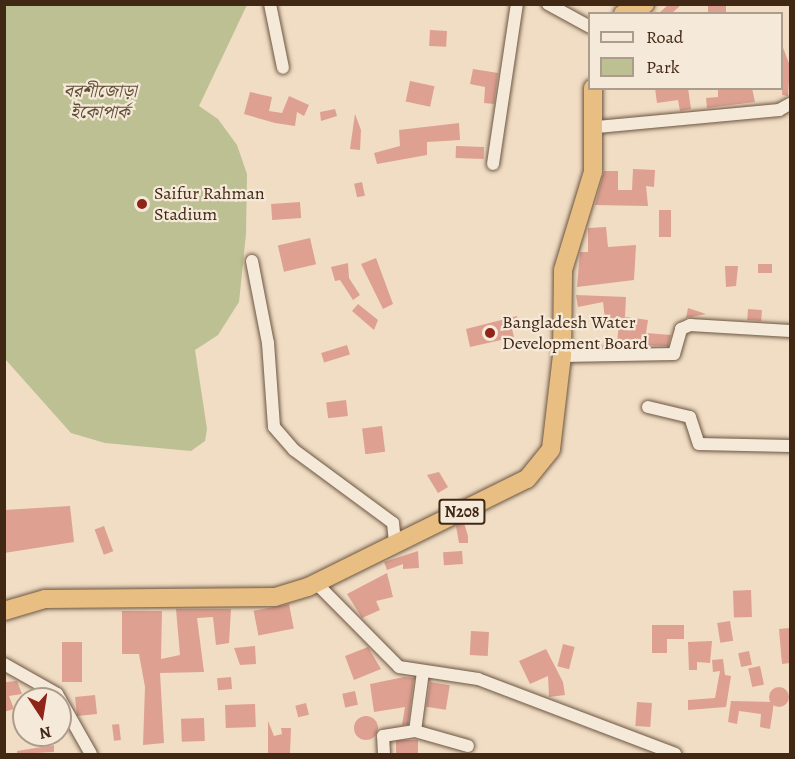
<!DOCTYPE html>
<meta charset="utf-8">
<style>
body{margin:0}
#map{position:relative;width:795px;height:759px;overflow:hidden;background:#f0ddc4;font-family:Alegreya,"Noto Serif Bengali",serif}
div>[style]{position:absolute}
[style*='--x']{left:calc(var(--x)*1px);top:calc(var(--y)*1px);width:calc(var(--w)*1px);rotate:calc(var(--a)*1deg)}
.green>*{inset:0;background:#bdc092}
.building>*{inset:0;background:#dea091;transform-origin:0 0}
.round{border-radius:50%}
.roads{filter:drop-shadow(0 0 2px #6d5541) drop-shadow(0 0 2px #6d5541)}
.minor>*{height:12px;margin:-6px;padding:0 6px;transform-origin:6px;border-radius:6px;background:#f5e9d9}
.highway>*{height:18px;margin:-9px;padding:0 9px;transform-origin:9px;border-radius:9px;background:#e8be82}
.dots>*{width:16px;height:16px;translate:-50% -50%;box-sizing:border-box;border:3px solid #f5e9d9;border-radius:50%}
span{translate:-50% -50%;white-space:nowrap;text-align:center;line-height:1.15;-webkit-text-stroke:4.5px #f5e9d9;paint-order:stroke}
.shield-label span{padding:2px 4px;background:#f5e9d9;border:2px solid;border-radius:4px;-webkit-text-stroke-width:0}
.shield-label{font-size:16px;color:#412815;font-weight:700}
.park-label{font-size:18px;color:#604e34;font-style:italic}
.poi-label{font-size:18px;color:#412815}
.left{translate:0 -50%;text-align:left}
.frame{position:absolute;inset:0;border:6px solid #412815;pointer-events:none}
.legend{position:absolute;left:588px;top:12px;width:195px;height:78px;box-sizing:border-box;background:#f5e9d9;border:2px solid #ad9c8b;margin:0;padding:8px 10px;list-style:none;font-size:18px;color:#412815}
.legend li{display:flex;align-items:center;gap:12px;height:30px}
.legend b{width:30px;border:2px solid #ad9c8b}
.north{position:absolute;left:12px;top:687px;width:60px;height:60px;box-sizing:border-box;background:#f5e9d9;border:2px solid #ad9c8b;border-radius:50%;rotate:168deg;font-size:16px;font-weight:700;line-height:24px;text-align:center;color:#412815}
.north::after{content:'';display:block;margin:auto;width:21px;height:27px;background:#8f2418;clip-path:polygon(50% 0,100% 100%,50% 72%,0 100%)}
</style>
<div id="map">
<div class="green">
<div style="clip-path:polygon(4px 5px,247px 5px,199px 106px,218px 119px,237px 145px,247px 174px,246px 234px,239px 302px,218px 335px,195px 350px,207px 429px,205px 441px,191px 451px,105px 443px,71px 433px,5px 359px)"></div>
</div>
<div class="building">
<div style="clip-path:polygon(669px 4px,682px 4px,671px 14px,658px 14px)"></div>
<div style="left:708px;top:4px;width:18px;height:10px"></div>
<div style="left:430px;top:30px;width:17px;height:16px;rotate:3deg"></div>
<div style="clip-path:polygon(782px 45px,790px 66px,788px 96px,782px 95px)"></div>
<div style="clip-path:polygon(473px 69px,498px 73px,494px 104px,484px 103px,485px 87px,470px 84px)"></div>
<div style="left:410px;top:81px;width:25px;height:21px;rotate:12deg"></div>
<div style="clip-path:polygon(655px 88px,688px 88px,691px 109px,680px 111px,678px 100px,657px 103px)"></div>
<div style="clip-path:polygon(752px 88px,755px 102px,707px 108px,706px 98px,718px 97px,718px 90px)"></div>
<div style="clip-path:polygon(250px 92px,272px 97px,269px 111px,282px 113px,289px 96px,309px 105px,304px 116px,297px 112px,295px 126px,275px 123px,244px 114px)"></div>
<div style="clip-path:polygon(335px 109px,337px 116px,321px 121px,320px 112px)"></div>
<div style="clip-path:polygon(355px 114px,361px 130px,360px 150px,350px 149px)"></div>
<div style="clip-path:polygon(459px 123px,460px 140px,427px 142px,427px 155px,377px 164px,374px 153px,400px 146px,399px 130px)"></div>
<div style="left:456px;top:146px;width:28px;height:12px;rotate:2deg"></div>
<div style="clip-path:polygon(633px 169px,655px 170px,654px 187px,646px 186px,648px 206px,595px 205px,604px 171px,618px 171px,618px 190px,632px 190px)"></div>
<div style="left:362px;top:182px;width:14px;height:8px;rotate:78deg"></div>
<div style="left:300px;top:202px;width:16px;height:29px;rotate:86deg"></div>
<div style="left:659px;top:210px;width:12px;height:27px"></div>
<div style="clip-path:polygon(606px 227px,608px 247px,636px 245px,634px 280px,577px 287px,580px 252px,588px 252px,588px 228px)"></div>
<div style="left:310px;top:238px;width:27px;height:33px;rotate:77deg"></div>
<div style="clip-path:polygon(376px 258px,393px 304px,383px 309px,361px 264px)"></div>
<div style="clip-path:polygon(348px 263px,349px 278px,360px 295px,353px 300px,340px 280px,335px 281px,331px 267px)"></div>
<div style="left:758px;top:264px;width:14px;height:9px"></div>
<div style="clip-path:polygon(725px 266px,738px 266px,736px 286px,726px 287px)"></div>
<div style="clip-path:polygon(576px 295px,626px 297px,625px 317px,648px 320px,646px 333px,671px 335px,668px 346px,617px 344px,619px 321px,605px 319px,603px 302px,578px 307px)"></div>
<div style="clip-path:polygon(358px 304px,378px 320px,374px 330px,352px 311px)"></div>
<div style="clip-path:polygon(688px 308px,706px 314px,686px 318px)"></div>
<div style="left:748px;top:309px;width:14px;height:11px;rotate:4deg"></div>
<div style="clip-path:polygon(517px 316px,519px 328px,512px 329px,514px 337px,470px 347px,466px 329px)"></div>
<div style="left:347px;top:345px;width:10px;height:27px;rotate:73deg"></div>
<div style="left:346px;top:400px;width:16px;height:20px;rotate:83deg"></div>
<div style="left:382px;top:426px;width:26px;height:20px;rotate:83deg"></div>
<div style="clip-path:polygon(439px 472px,448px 487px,438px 493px,427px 475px)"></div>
<div style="clip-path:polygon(70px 506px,74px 542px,4px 553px,4px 510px)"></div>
<div style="clip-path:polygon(464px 523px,468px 536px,468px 543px,459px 543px,456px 526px)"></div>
<div style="left:104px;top:526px;width:27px;height:10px;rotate:70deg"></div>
<div style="clip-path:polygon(418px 551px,419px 568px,403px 569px,403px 564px,387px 570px,384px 562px)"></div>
<div style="left:462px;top:551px;width:13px;height:19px;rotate:86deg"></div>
<div style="clip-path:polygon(387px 573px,393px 597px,376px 601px,380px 610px,362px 618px,347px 594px)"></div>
<div style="left:751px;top:590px;width:27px;height:18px;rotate:88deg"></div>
<div style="left:289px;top:604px;width:25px;height:36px;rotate:79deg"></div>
<div style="clip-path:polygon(176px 609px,231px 609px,229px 643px,216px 645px,213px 617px,197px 618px,204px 672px,160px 673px,164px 743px,143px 745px,145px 687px,139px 654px,122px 654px,122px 611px,162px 611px,161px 659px,180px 655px)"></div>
<div style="left:730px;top:621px;width:20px;height:13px;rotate:81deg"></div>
<div style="clip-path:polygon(652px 625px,684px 625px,684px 639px,667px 639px,667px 653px,652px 653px)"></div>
<div style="clip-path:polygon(790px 628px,790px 663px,782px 664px,779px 629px)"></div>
<div style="left:471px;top:631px;width:18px;height:24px;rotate:3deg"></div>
<div style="clip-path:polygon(712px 641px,710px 663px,697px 662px,697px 670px,689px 670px,688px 642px)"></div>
<div style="left:62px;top:642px;width:20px;height:40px"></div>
<div style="left:563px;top:644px;width:12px;height:23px;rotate:14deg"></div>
<div style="clip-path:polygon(255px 646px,256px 664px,240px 665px,234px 648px)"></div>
<div style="clip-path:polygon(368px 647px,381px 669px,354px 680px,345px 656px)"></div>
<div style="clip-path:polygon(546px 649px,563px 682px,565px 695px,549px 697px,548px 676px,530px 684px,519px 661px)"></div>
<div style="left:749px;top:651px;width:14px;height:11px;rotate:78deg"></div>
<div style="clip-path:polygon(723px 659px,725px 675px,731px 676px,726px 707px,688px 710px,688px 700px,715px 698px,720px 671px,713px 672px,712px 660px)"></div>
<div style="left:760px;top:666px;width:19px;height:12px;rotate:78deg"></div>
<div style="left:231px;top:677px;width:12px;height:14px;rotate:85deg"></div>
<div style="clip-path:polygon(404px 677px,414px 678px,408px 724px,402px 725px,405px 707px,374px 712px,370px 684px)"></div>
<div style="clip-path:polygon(17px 681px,22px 694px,9px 696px,14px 709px,4px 712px,6px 682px)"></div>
<div style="left:430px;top:682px;width:20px;height:25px;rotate:9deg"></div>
<div class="round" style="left:769px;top:687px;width:20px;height:20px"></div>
<div style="left:355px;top:691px;width:14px;height:13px;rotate:78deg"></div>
<div style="left:95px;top:695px;width:19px;height:20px;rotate:84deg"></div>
<div style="clip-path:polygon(731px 701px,774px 702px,770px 729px,760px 727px,761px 714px,739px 711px,737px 724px,728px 722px)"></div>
<div style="left:637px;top:702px;width:15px;height:24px;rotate:4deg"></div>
<div style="left:306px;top:703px;width:12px;height:11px;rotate:76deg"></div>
<div style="left:255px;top:704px;width:23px;height:30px;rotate:88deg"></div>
<div class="round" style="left:354px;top:716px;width:24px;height:24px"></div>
<div style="left:204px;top:718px;width:23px;height:23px;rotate:88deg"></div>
<div style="clip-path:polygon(268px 721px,274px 736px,282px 734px,281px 728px,291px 728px,290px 754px,268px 754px)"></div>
<div style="left:119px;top:724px;width:16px;height:7px;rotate:83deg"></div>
<div style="left:418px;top:740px;width:13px;height:22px;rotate:90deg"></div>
<div style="clip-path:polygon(54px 745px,54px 752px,17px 754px,17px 751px)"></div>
</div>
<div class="roads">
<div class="minor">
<div style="--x:270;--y:4;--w:65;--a:78.5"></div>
<div style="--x:548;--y:4;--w:48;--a:28.7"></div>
<div style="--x:597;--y:127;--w:183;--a:-5.3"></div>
<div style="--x:779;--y:110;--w:13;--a:-29"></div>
<div style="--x:493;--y:164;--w:162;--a:-81.5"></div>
<div style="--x:252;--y:261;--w:84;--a:79"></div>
<div style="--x:268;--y:343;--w:84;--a:85.9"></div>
<div style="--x:274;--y:427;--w:30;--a:49"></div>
<div style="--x:294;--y:450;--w:123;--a:36.4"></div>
<div style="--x:393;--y:523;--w:20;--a:84"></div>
<div style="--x:562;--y:356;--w:112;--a:-1"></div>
<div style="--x:674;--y:354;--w:26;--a:-74"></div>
<div style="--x:681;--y:329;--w:10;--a:-24"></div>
<div style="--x:690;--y:325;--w:100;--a:3.4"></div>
<div style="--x:648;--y:407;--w:43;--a:13.4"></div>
<div style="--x:690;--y:417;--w:28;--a:72"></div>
<div style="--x:699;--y:444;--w:91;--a:1.3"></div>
<div style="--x:316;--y:583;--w:118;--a:45.3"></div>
<div style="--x:399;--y:667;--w:80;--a:8.6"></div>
<div style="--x:478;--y:679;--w:211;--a:20.8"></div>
<div style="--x:4;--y:664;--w:61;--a:29.5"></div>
<div style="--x:57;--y:694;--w:69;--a:60.5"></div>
<div style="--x:415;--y:731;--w:60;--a:-82.3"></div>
<div style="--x:384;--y:754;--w:18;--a:-93"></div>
<div style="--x:383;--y:736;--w:32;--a:-9"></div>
<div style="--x:415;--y:731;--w:55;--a:15.8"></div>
</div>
<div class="highway">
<div style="--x:623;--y:14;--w:24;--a:-24"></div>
<div style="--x:4;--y:611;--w:43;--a:-16.3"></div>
<div style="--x:45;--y:599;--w:230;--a:-0.5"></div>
<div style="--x:275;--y:597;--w:34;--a:-17"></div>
<div style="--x:308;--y:587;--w:244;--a:-26.3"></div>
<div style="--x:527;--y:479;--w:38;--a:-51"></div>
<div style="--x:551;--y:449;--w:94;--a:-83.3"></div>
<div style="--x:562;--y:356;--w:86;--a:-89.3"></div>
<div style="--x:563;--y:270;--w:102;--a:-73"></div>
<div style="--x:593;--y:172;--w:84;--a:-90"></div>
</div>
</div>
<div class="dots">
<div style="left:142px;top:204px;background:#8f2418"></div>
<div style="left:490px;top:333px;background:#8f2418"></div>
</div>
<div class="shield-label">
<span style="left:462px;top:512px">N208</span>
</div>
<div class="park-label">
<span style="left:100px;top:102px">বরশীজোড়া<br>ইকোপার্ক</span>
</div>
<div class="poi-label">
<span class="left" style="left:154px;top:204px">Saifur Rahman<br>Stadium</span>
<span class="left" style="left:502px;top:333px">Bangladesh Water<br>Development Board</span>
</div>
<div class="frame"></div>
<ul class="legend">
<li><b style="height:8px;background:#f5e9d9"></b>Road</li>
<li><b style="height:16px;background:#bdc092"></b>Park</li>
</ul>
<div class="north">N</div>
</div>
